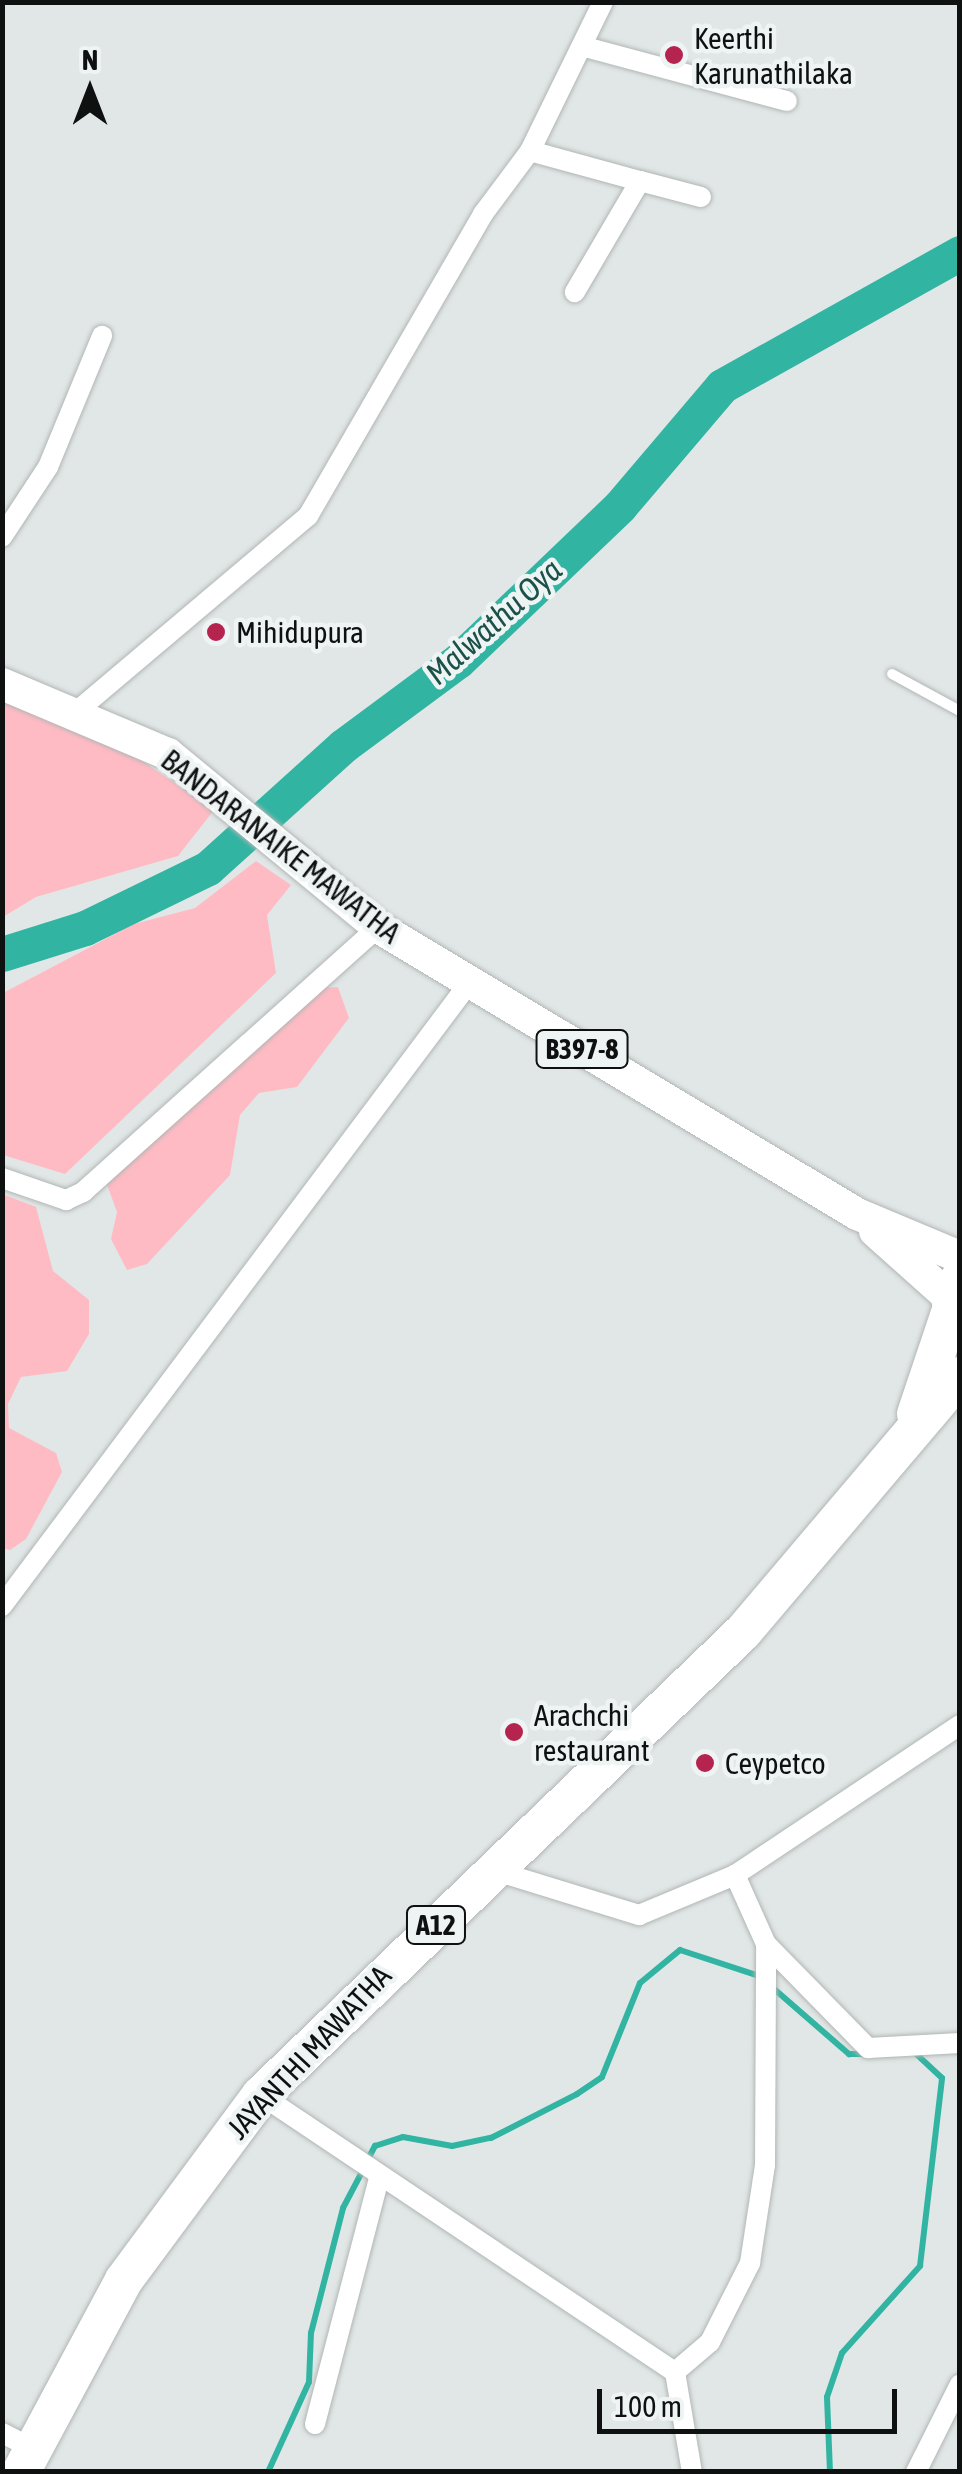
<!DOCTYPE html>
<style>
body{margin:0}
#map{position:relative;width:962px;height:2474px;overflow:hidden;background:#e1e7e6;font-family:"Asap Condensed",sans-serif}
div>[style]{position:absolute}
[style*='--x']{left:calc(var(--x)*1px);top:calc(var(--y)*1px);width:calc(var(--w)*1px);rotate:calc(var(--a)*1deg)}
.green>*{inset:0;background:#ffbbc4}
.stream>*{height:6px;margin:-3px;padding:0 3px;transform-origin:3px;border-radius:3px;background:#32b4a3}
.river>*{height:35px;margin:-17.5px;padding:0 17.5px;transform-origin:17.5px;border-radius:17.5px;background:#32b4a3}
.roads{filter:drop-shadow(0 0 2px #b1b6b5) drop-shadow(0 0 2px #b1b6b5)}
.lane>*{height:10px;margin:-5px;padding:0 5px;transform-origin:5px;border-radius:5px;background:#fff}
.street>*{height:20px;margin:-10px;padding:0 10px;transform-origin:10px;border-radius:10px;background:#fff}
.primary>*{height:32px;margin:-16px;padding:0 16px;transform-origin:16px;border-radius:16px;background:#fff}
.highway>*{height:38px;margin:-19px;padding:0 19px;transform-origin:19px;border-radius:19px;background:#fff}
.dots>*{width:28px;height:28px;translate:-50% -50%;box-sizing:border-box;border:5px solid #eef4f3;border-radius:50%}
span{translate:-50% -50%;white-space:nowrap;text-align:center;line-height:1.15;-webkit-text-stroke:9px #eef4f3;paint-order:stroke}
.shield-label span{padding:2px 8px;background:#eef4f3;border:2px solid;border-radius:8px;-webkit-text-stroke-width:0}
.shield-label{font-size:28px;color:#0f1110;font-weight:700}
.poi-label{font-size:30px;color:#0f1110}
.left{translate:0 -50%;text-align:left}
.street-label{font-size:30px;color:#0f1110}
.water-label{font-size:32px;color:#1c514a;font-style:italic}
.frame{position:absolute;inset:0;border:5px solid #0f1110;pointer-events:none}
.north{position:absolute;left:40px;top:40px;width:100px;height:100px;-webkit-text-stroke:8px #eef4f3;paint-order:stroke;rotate:0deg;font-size:28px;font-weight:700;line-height:40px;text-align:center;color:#0f1110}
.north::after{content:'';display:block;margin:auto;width:35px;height:45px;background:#0f1110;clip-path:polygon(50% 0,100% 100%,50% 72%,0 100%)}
.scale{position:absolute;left:597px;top:2389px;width:300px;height:45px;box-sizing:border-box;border:5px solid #0f1110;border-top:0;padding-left:12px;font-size:30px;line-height:35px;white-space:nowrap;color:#0f1110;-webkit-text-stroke:8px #eef4f3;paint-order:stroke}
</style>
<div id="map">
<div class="green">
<div style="clip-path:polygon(2px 694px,113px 741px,214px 810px,178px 856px,36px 897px,3px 917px)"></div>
<div style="clip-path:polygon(256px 861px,291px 885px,267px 915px,276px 973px,65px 1174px,3px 1155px,3px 993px,134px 924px,195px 908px)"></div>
<div style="clip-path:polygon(338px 987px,349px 1018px,297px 1087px,259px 1093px,240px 1115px,230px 1175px,147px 1264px,127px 1270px,111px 1239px,117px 1212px,105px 1179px,323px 988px)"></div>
<div style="clip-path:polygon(2px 1194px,36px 1207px,53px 1271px,89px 1300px,89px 1334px,67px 1371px,21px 1377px,8px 1404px,9px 1428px,56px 1453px,62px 1472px,26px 1539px,10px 1550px,2px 1548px)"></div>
</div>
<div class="stream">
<div style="--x:773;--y:1988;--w:101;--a:41"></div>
<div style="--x:849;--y:2054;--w:16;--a:0"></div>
<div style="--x:368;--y:2159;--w:15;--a:-62"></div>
<div style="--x:375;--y:2146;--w:29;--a:-18"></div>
<div style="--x:403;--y:2137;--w:50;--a:10.4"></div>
<div style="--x:452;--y:2146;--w:40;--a:-12"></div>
<div style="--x:491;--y:2138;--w:97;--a:-27.1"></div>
<div style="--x:577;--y:2094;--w:30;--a:-34"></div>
<div style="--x:602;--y:2077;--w:101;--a:-68"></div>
<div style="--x:640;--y:1983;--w:52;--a:-39.5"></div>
<div style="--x:680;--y:1950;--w:83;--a:18.2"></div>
<div style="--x:268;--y:2472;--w:99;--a:-65.5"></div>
<div style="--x:309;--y:2382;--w:49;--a:-87.7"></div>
<div style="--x:311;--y:2333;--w:129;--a:-75.6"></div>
<div style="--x:343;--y:2208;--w:43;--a:-62.2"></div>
<div style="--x:830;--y:2472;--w:75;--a:-92.3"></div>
<div style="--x:827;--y:2397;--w:46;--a:-71.2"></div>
<div style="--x:842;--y:2353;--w:117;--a:-48.1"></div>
<div style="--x:920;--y:2266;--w:189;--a:-83.3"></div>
<div style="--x:942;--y:2078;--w:35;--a:-137"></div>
</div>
<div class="river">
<div style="--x:2;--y:954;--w:87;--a:-17.4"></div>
<div style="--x:85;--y:928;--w:137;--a:-26"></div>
<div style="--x:208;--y:868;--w:182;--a:-42.1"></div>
<div style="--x:343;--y:746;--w:143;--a:-36.5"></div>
<div style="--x:458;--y:661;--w:224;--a:-43.7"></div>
<div style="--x:620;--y:506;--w:157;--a:-49.6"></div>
<div style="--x:722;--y:386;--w:273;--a:-29.2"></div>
</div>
<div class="roads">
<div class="lane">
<div style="--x:892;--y:674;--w:77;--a:28.6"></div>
</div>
<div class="street">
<div style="--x:585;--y:47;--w:209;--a:15"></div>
<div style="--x:530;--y:151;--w:114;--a:15.3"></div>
<div style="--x:640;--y:181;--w:129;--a:120.4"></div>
<div style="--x:640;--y:181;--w:63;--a:14.7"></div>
<div style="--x:2;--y:537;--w:84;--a:-56.7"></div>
<div style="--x:48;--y:467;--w:142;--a:-67.6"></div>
<div style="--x:76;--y:712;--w:304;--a:-40.2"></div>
<div style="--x:308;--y:516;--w:349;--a:-59.9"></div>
<div style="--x:483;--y:214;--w:79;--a:-53.3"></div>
<div style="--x:530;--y:151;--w:166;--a:-63.9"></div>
<div style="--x:2;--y:1178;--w:68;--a:19"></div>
<div style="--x:66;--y:1200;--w:19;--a:-25"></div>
<div style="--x:83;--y:1192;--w:397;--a:-41.9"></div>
<div style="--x:2;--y:1606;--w:779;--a:-53.14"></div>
<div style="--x:496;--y:1871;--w:150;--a:17.1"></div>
<div style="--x:639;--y:1915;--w:104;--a:-22.6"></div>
<div style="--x:735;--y:1875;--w:270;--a:-33.7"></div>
<div style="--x:766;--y:1944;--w:146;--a:45.6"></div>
<div style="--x:868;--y:2048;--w:92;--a:-3.1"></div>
<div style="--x:261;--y:2095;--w:498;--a:33.8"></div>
<div style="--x:675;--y:2372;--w:46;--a:-40.6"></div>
<div style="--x:710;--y:2342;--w:89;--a:-63.1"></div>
<div style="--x:750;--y:2263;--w:99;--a:-81.3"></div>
<div style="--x:765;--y:2165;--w:221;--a:-89.7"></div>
<div style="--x:766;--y:1944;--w:76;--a:-114.2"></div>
<div style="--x:675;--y:2372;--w:101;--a:80.4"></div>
<div style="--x:315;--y:2424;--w:254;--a:-75.4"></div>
<div style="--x:2;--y:2433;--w:34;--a:27"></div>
<div style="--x:916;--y:2472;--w:98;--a:-63.4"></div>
</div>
<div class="primary">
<div style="--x:2;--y:684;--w:180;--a:22.9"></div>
<div style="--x:168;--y:754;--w:272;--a:39.5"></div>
<div style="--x:378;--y:927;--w:558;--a:30.93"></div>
<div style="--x:857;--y:1214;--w:112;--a:22.7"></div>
<div style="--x:875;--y:1231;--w:101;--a:41.8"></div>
</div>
<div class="highway">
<div style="--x:960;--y:1278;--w:22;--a:117"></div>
<div style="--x:950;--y:1298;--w:36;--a:74"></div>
<div style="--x:916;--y:1414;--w:107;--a:-71.4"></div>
<div style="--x:21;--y:2472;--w:218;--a:-61.8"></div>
<div style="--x:124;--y:2280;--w:230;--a:-53.5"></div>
<div style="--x:261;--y:2095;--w:668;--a:-43.85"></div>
<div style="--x:743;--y:1632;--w:336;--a:-49.7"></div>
</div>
</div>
<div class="dots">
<div style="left:674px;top:55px;background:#b5244f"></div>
<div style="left:216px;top:632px;background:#b5244f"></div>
<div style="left:514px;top:1732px;background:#b5244f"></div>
<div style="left:705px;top:1763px;background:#b5244f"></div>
</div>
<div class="shield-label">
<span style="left:582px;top:1049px">B397-8</span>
<span style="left:436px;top:1925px">A12</span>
</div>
<div class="poi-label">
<span class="left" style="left:694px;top:55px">Keerthi<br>Karunathilaka</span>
<span class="left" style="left:236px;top:632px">Mihidupura</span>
<span class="left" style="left:534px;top:1732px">Arachchi<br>restaurant</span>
<span class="left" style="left:725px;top:1763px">Ceypetco</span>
</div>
<div class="street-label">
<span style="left:281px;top:846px;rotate:38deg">BANDARANAIKE MAWATHA</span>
<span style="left:309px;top:2052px;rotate:-47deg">JAYANTHI MAWATHA</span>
</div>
<div class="water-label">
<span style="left:494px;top:622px;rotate:-42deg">Malwathu Oya</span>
</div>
<div class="frame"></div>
<div class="north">N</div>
<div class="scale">100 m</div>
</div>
